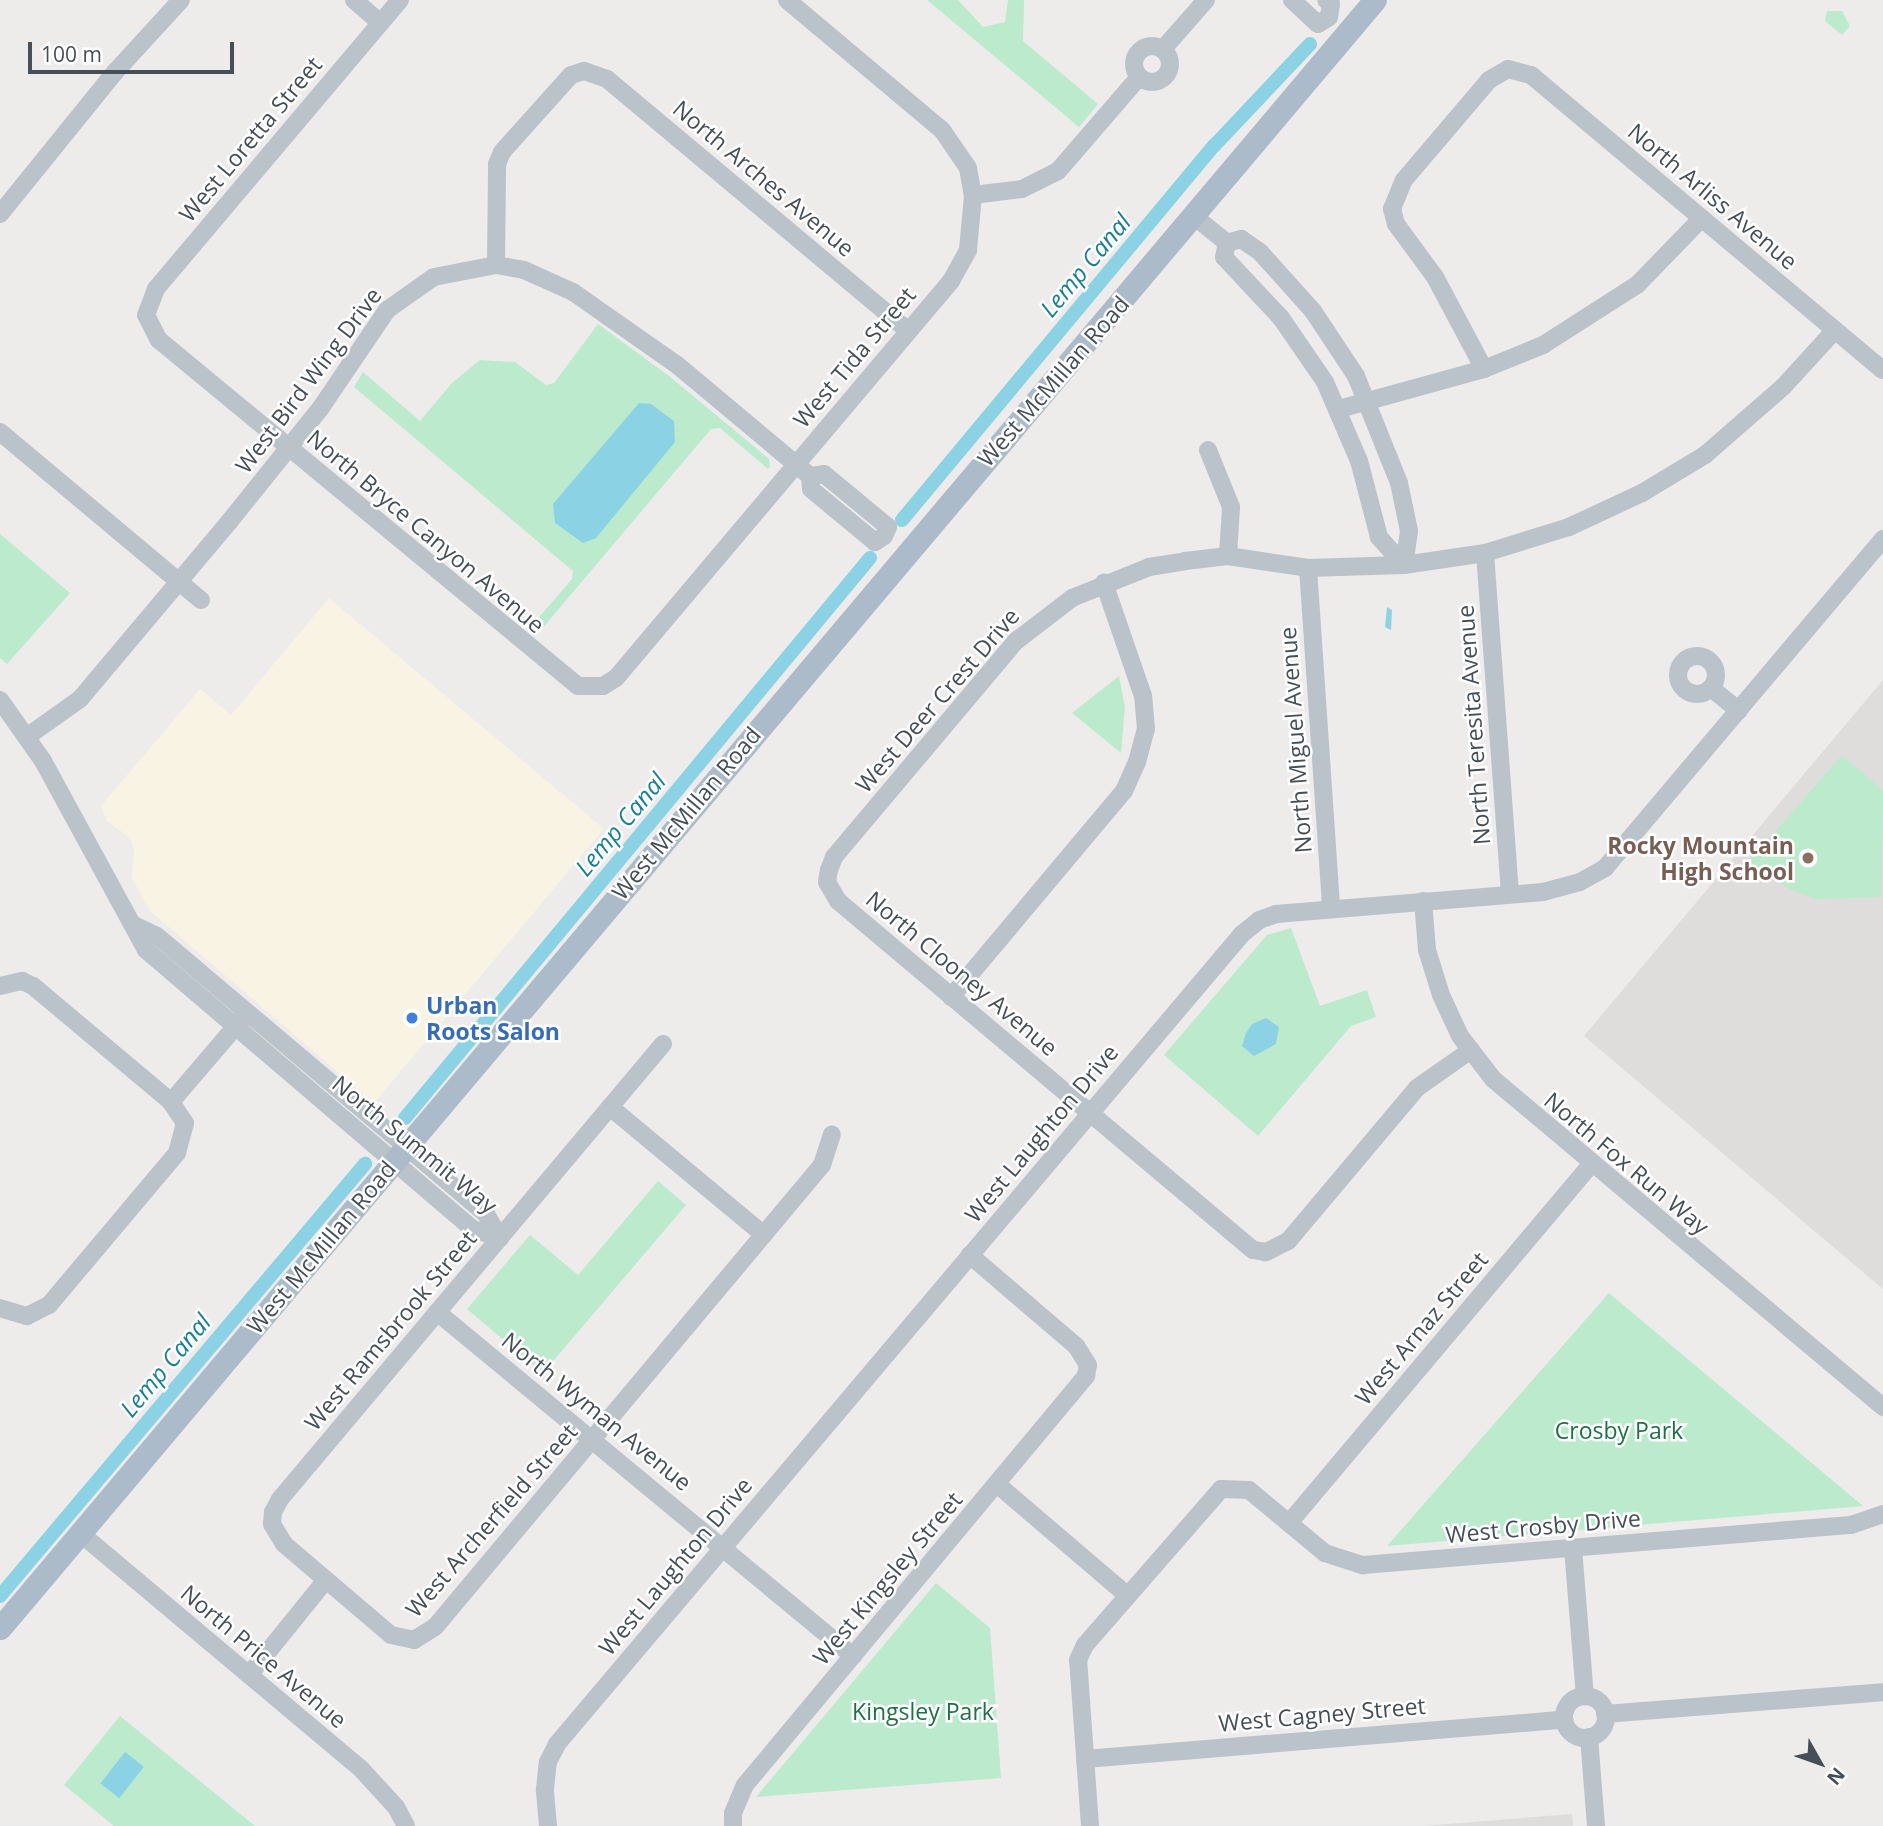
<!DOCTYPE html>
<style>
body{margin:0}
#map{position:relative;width:1883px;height:1826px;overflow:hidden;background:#eeebeb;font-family:"Open Sans",sans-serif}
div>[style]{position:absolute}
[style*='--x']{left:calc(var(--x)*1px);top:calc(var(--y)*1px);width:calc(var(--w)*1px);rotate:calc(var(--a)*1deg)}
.commercial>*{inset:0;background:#f9f3e4}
.education>*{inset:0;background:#dfdcdc}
.green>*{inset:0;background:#bbeacc}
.water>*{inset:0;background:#8bd3e4;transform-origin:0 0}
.canal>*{height:14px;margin:-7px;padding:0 7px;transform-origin:7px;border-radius:7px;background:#8bd3e4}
.minor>*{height:18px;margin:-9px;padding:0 9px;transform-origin:9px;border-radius:9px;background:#bac3ca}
.minor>.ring{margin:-9px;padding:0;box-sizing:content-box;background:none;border:18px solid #bac3ca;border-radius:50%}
.major>*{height:23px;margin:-11.5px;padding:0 11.5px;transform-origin:11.5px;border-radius:11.5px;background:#acbbc9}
.dots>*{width:19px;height:19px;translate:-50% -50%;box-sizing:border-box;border:4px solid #fff;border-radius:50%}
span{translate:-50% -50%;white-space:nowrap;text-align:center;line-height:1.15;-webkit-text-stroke:5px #fff;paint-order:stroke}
.street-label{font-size:23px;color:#454f57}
.education-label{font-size:23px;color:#785e54;font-weight:700}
.right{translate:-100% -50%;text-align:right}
.shop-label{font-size:23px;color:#366cbe;font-weight:700}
.left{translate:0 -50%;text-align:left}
.park-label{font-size:23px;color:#1c7145}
.water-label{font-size:24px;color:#168099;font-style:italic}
.north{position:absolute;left:1785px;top:1728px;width:70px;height:70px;-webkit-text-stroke:5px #fff;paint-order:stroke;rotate:130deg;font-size:19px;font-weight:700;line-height:28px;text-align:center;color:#454f57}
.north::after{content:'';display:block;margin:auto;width:24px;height:32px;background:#454f57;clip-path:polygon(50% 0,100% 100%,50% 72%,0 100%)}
.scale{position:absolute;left:28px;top:42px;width:206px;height:32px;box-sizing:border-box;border:4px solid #454f57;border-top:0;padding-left:9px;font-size:21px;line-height:24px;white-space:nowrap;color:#454f57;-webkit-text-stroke:5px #fff;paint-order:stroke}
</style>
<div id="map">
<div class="commercial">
<div style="clip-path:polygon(329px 598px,604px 829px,374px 1103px,150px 911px,132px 878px,134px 849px,129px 837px,107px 821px,101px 806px,200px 689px,231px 715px)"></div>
</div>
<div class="education">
<div style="clip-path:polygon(1883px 680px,1883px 1289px,1584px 1036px)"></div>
<div style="clip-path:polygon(1572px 1814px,1573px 1826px,1423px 1826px)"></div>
</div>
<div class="green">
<div style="clip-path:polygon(927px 0,958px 0,983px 27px,1005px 22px,1008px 0,1024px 0,1023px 41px,1098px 104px,1079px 127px)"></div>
<div style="clip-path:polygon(1827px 11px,1842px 11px,1850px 26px,1842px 35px,1825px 21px)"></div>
<div style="clip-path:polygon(598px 324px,669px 376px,769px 459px,770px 466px,768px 469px,720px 428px,711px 429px,535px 637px,527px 631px,572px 579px,573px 571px,354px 387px,363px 372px,420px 421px,452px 383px,480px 360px,515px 362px,546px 385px,554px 383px)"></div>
<div style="clip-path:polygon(0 534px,70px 593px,7px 664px,0 658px)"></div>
<div style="clip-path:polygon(1119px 676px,1125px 707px,1121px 753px,1072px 713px)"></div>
<div style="clip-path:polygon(1842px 755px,1883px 790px,1881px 897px,1816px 899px,1791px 890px,1749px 862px)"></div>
<div style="clip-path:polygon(1291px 928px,1320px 1006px,1367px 990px,1376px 1017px,1351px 1026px,1258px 1136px,1164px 1055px,1267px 935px)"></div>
<div style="clip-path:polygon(658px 1181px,686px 1205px,543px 1373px,467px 1309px,530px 1235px,578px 1275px)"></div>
<div style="clip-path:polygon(1609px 1293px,1863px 1506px,1387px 1546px)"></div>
<div style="clip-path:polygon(936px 1583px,990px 1628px,1001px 1778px,756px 1797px)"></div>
<div style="clip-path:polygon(120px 1716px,255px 1826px,114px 1826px,64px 1785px)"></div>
</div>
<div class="water">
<div style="clip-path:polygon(639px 403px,651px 404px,674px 421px,675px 442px,596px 538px,583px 543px,555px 523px,553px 504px)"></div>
<div style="clip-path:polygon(1387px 607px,1392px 610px,1391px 630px,1385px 627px)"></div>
<div style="clip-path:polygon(1266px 1018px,1279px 1027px,1276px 1044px,1254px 1056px,1242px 1046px,1246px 1033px,1252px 1024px)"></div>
<div style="left:125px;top:1752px;width:24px;height:40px;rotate:38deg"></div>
</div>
<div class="canal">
<div style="--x:902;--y:520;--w:487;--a:-50.2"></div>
<div style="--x:1214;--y:146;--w:140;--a:-46.7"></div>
<div style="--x:405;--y:1118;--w:728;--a:-50.3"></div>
<div style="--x:0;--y:1596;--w:566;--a:-49.81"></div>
</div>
<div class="minor">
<div style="--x:354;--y:0;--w:35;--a:41"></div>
<div style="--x:400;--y:0;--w:378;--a:130.2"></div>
<div style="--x:156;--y:289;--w:28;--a:111"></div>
<div style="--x:146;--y:315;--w:28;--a:63"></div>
<div style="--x:159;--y:340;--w:543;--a:39.55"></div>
<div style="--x:578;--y:686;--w:25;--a:0"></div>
<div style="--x:603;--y:686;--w:15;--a:-32"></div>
<div style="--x:616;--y:678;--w:519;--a:-49.84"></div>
<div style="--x:951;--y:281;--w:35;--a:-61"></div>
<div style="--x:968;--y:250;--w:55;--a:-84.8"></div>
<div style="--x:973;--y:195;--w:49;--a:-7"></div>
<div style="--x:1022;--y:189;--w:40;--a:-26.6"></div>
<div style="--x:1058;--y:171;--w:124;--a:-49.2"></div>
<div style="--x:787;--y:0;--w:202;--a:40"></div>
<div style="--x:942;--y:130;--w:46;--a:55.6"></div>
<div style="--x:968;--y:168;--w:27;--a:80"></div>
<div style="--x:1292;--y:0;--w:35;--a:43"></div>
<div style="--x:1318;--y:24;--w:13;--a:-32"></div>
<div style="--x:1329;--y:17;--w:13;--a:-81"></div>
<div style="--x:1331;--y:4;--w:6;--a:-141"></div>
<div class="ring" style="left:1134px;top:46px;width:18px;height:18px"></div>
<div style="--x:1163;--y:49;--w:65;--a:-48.7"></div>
<div style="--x:0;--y:214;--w:184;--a:-51"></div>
<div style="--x:116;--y:71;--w:96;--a:-47.5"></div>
<div style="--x:1195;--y:217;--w:41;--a:39.1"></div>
<div style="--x:1241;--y:239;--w:23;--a:34"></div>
<div style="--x:1260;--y:252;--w:79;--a:48.1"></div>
<div style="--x:1313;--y:311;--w:78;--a:56.5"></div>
<div style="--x:1356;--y:376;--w:115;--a:68.1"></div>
<div style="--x:1399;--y:483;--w:49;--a:78.2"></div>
<div style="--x:1409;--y:531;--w:34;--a:98"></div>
<div style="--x:1404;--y:565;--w:38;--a:-132"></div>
<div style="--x:1379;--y:537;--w:79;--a:-104.7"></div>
<div style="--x:1359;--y:461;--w:86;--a:-113.3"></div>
<div style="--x:1325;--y:382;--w:78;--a:-124.5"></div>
<div style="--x:1281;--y:318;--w:83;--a:-133.1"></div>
<div style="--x:1224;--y:257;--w:14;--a:-78"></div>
<div style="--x:1227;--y:243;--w:15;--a:-16"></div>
<div style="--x:496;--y:265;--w:28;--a:10"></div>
<div style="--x:524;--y:270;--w:54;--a:24.2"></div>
<div style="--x:573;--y:292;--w:126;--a:35"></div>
<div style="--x:676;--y:364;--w:175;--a:39.9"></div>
<div style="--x:1484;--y:369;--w:104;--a:-118"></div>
<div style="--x:1435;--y:277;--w:66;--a:-126.3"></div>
<div style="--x:1396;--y:224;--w:16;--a:-105"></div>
<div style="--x:1392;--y:209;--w:31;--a:-68"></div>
<div style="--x:1404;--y:180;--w:131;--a:-49.6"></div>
<div style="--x:1489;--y:80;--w:22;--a:-30"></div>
<div style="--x:1508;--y:69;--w:24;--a:15"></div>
<div style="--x:1531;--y:75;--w:459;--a:40"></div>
<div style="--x:1339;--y:409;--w:150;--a:-15.4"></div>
<div style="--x:1484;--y:369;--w:64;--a:-22.1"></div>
<div style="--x:1543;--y:345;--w:112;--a:-32.6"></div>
<div style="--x:1637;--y:285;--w:93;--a:-45.9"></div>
<div style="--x:0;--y:432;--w:262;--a:39.9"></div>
<div style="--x:1208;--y:450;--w:61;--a:68"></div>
<div style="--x:1231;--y:507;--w:49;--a:93.5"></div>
<div style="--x:824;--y:474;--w:83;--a:39.6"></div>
<div style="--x:888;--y:527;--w:10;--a:114"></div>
<div style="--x:884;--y:536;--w:11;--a:146"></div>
<div style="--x:875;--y:542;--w:83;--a:-140.4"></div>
<div style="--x:811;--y:489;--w:13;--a:-94"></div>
<div style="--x:810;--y:476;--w:14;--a:-8"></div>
<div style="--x:1485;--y:553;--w:342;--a:85.8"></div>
<div style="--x:1308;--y:568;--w:342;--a:86.1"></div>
<div class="ring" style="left:1678px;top:656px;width:20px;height:20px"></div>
<div style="--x:1711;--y:688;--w:36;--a:39"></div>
<div style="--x:0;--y:700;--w:75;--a:54.8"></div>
<div style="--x:43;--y:761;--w:215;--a:61.4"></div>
<div style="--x:146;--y:950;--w:430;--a:40.5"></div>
<div style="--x:473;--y:1229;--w:28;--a:18"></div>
<div style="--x:28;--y:736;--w:64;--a:-35.4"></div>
<div style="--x:80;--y:699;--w:231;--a:-49.9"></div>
<div style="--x:229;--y:522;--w:145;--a:-51.2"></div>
<div style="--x:320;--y:409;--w:120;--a:-55.9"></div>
<div style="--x:387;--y:310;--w:57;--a:-35.1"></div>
<div style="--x:434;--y:277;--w:63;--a:-11"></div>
<div style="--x:496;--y:265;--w:101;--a:-89.4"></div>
<div style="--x:497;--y:164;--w:13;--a:-67"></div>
<div style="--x:502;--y:152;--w:103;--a:-48.1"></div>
<div style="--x:571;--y:75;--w:14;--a:-17"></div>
<div style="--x:584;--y:71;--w:24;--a:19"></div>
<div style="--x:607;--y:79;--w:393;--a:39.9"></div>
<div style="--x:1423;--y:901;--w:49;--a:85.3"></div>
<div style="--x:1427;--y:950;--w:47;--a:72.7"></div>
<div style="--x:1441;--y:995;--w:45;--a:65.1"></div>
<div style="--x:1460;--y:1036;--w:54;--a:52.5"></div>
<div style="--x:1493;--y:1079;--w:510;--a:40.06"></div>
<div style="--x:134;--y:925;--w:25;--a:26"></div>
<div style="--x:157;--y:936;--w:431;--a:40.2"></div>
<div style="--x:486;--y:1214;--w:28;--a:60"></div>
<div style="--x:0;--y:986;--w:23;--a:-13"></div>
<div style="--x:22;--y:981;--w:12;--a:24"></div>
<div style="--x:33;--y:986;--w:180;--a:40"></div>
<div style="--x:951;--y:997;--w:269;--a:-50"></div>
<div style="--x:1124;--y:791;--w:32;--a:-66"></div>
<div style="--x:1137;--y:762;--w:34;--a:-75"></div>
<div style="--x:1146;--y:729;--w:33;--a:-95"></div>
<div style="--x:1143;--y:696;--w:120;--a:-109"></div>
<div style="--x:663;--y:1044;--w:595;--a:130.09"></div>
<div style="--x:280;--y:1499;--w:15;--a:118"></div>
<div style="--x:273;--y:1512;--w:12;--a:95"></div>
<div style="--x:272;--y:1524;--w:23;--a:59"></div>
<div style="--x:284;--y:1544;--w:140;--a:40.4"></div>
<div style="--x:391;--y:1635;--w:24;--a:12"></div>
<div style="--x:414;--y:1640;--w:25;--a:-32"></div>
<div style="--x:435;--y:1627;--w:603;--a:-50.05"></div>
<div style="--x:822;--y:1165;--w:32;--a:-72"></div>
<div style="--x:1471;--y:1050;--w:66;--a:144.9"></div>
<div style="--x:1417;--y:1088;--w:200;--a:130.1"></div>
<div style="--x:1288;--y:1241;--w:25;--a:153"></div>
<div style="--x:1266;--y:1252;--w:13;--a:-171"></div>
<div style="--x:1253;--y:1250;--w:542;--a:-139.94"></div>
<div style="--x:838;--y:901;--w:22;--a:-120"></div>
<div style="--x:827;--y:882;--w:12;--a:-81"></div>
<div style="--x:829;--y:870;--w:14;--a:-69"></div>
<div style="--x:834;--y:857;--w:282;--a:-49.9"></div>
<div style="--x:1016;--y:641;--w:71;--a:-37.5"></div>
<div style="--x:1072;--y:598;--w:83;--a:-21.9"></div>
<div style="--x:1149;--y:567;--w:36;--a:-9"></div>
<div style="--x:1185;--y:561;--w:43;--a:-6.6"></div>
<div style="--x:1228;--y:556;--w:81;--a:8.5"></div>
<div style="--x:1308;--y:568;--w:96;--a:-1.8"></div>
<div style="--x:1404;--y:565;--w:82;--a:-8.4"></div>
<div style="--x:1485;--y:553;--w:88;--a:-17.2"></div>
<div style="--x:1569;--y:527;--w:81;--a:-25"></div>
<div style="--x:1642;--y:493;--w:74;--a:-31.1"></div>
<div style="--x:1705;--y:455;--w:103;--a:-41.1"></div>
<div style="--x:1783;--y:387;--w:77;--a:-47.6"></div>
<div style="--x:610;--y:1107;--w:200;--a:39.7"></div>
<div style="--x:0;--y:1308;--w:28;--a:17"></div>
<div style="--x:27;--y:1316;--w:25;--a:-27"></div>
<div style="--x:49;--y:1305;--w:199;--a:-49.9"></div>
<div style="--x:177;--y:1153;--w:31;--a:-75"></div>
<div style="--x:185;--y:1123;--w:25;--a:-124"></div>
<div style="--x:171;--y:1102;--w:109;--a:-49.5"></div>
<div style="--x:437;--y:1312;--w:540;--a:39.59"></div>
<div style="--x:998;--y:1485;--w:170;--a:40.5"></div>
<div style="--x:1289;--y:1523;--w:469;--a:-49.9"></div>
<div style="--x:80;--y:1533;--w:368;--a:40"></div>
<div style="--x:362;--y:1770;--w:50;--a:47.4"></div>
<div style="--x:396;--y:1807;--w:21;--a:62"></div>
<div style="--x:1573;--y:1548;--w:149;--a:85.4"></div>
<div style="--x:249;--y:1675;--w:122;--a:-51"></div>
<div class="ring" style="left:1564px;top:1696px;width:24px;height:24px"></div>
<div style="--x:1605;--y:1714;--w:279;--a:-4.5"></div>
<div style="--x:1589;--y:1737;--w:89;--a:85.5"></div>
<div style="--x:1085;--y:1759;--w:481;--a:-4.7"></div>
<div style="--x:548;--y:1826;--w:37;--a:-95"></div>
<div style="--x:545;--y:1789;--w:27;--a:-84"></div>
<div style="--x:548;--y:1762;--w:20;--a:-63"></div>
<div style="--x:557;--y:1744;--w:1061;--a:-49.78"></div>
<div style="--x:1242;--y:934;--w:22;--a:-39"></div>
<div style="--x:1259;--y:920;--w:18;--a:-19"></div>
<div style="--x:1276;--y:914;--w:268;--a:-4.7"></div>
<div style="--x:1543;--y:892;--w:38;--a:-15"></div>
<div style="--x:1580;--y:882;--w:29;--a:-29"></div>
<div style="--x:1605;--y:868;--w:431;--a:-49.8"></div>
<div style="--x:733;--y:1826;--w:13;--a:-90"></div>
<div style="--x:733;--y:1813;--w:30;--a:-67"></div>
<div style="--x:745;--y:1785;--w:533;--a:-50.18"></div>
<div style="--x:1086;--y:1376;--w:11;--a:-80"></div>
<div style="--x:1088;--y:1365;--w:22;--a:-122"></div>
<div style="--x:1076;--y:1346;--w:140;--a:-139.4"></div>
<div style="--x:1090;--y:1826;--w:166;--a:-94.1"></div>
<div style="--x:1078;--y:1660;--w:17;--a:-65"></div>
<div style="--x:1085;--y:1645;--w:207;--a:-48.9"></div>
<div style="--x:1221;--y:1489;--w:28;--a:2"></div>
<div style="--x:1249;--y:1490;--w:99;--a:39.7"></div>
<div style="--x:1325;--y:1553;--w:40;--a:18"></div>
<div style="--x:1363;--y:1565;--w:490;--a:-4.7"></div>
<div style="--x:1851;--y:1525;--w:34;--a:-19"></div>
</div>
<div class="major">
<div style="--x:0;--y:1628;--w:2131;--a:-49.82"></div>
</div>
<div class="dots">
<div style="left:1808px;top:858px;background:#8d6e63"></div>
<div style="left:412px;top:1018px;background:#3f7fe0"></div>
</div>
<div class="street-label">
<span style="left:250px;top:139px;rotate:-50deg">West Loretta Street</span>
<span style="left:764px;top:178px;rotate:40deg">North Arches Avenue</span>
<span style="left:1713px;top:196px;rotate:40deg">North Arliss Avenue</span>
<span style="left:854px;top:357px;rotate:-50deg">West Tida Street</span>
<span style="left:308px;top:380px;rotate:-53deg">West Bird Wing Drive</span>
<span style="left:1053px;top:381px;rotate:-49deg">West McMillan Road</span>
<span style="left:426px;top:531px;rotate:40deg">North Bryce Canyon Avenue</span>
<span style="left:937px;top:700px;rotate:-49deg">West Deer Crest Drive</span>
<span style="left:1473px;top:725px;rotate:-94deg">North Teresita Avenue</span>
<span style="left:1295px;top:740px;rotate:-94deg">North Miguel Avenue</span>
<span style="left:686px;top:813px;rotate:-50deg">West McMillan Road</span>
<span style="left:962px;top:973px;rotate:40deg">North Clooney Avenue</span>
<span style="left:1041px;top:1133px;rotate:-50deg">West Laughton Drive</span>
<span style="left:415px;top:1144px;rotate:39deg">North Summit Way</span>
<span style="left:1627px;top:1163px;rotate:40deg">North Fox Run Way</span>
<span style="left:321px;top:1247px;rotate:-50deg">West McMillan Road</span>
<span style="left:1421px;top:1328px;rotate:-50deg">West Arnaz Street</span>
<span style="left:390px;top:1330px;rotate:-50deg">West Ramsbrook Street</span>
<span style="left:597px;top:1411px;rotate:39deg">North Wyman Avenue</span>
<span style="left:491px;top:1520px;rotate:-49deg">West Archerfield Street</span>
<span style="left:1543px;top:1526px;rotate:-5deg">West Crosby Drive</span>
<span style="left:675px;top:1566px;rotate:-50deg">West Laughton Drive</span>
<span style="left:887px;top:1578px;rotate:-50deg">West Kingsley Street</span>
<span style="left:264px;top:1656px;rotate:40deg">North Price Avenue</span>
<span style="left:1322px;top:1714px;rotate:-5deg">West Cagney Street</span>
</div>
<div class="education-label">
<span class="right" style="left:1794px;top:858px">Rocky Mountain<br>High School</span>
</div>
<div class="shop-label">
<span class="left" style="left:426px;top:1018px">Urban<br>Roots Salon</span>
</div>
<div class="park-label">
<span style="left:1619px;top:1430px">Crosby Park</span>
<span style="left:923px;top:1711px">Kingsley Park</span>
</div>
<div class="water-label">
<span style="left:1085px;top:265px;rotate:-50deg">Lemp Canal</span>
<span style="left:620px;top:824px;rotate:-50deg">Lemp Canal</span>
<span style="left:165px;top:1365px;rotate:-50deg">Lemp Canal</span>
</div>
<div class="north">N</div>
<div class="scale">100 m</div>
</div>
